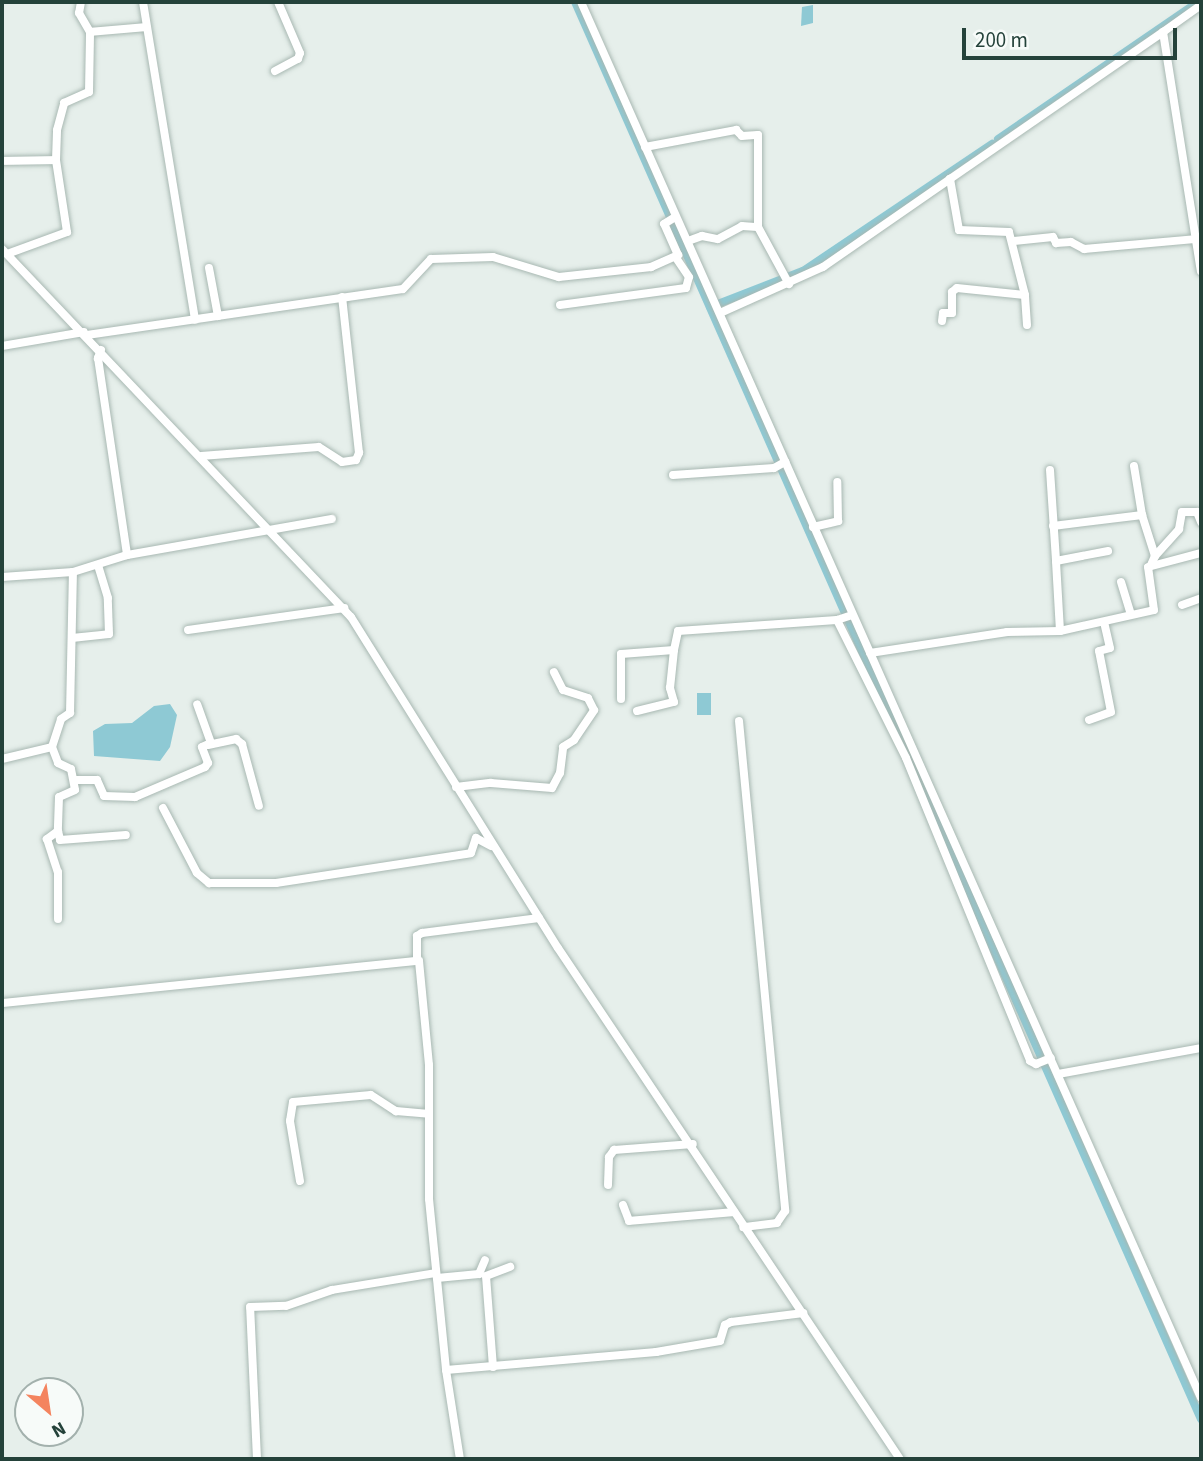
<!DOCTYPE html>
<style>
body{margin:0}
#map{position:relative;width:1203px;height:1461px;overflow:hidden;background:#e6efeb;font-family:"Source Sans 3",sans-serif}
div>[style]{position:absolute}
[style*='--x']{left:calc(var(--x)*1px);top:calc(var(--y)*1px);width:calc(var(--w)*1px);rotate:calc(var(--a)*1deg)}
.water>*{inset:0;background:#8ec9d4;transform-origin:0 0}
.canal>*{height:8px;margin:-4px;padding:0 4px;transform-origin:4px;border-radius:4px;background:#8ec9d4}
.roads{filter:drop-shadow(0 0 2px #a8b8b2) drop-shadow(0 0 2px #a8b8b2)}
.minor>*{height:8px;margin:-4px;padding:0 4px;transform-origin:4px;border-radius:4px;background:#fff}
span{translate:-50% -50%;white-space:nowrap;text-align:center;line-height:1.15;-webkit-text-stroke:5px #f7fbf9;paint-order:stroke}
.frame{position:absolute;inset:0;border:4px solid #24423a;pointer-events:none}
.north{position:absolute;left:14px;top:1377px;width:70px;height:70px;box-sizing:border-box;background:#f7fbf9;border:2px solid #a3b1ad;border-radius:50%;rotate:151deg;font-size:19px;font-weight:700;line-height:28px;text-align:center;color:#24423a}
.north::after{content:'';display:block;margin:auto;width:24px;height:32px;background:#f4845f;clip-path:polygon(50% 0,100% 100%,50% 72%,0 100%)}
.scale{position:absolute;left:962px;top:28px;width:215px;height:32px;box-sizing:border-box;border:4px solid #24423a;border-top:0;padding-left:9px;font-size:21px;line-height:24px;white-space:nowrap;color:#24423a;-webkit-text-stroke:5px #f7fbf9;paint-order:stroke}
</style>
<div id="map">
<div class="water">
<div style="clip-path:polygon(813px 5px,813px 23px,801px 26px,802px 7px)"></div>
<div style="left:697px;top:693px;width:14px;height:22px"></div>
<div style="clip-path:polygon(170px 704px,177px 715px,170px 747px,160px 761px,94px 756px,93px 731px,105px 724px,132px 723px,154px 706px)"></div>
</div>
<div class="canal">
<div style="--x:575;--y:2;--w:1549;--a:66.17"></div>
<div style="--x:998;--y:139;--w:242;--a:-34.4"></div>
<div style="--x:710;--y:307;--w:100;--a:-21.2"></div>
<div style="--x:803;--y:271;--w:228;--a:-33.9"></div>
</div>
<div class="roads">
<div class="minor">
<div style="--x:81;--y:2;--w:11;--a:100"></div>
<div style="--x:79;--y:13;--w:22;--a:60"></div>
<div style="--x:143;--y:2;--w:322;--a:80.7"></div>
<div style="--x:581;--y:2;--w:1527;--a:66.05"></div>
<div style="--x:1201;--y:5;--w:47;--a:144.6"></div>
<div style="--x:1163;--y:32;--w:242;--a:81"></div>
<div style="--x:275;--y:71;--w:26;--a:-28"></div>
<div style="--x:298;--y:59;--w:6;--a:-72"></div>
<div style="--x:300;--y:53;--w:56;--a:-113.3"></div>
<div style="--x:645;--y:147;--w:93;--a:-10.6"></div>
<div style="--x:736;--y:130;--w:8;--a:45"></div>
<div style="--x:742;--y:136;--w:16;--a:-4"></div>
<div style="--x:758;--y:135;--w:92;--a:90"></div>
<div style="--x:2;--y:161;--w:54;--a:-1.1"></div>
<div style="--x:688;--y:241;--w:15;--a:-20"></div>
<div style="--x:702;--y:236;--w:16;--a:11"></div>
<div style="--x:718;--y:239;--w:27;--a:-28"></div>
<div style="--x:742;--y:226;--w:16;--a:4"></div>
<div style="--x:758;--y:227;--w:65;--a:61.5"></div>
<div style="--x:1014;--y:241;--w:39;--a:-6"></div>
<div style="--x:1053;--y:237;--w:7;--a:63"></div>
<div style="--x:1056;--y:243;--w:15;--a:-4"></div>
<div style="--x:1071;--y:242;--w:15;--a:28"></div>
<div style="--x:1084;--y:249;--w:111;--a:-5.1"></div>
<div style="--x:2;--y:249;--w:507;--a:46.52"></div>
<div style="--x:351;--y:617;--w:390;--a:58"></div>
<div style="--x:558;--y:948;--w:615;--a:56.21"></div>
<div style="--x:7;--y:254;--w:64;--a:-20.1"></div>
<div style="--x:67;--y:232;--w:73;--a:-98.7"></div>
<div style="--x:56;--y:160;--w:30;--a:-88"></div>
<div style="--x:57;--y:130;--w:28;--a:-75"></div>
<div style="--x:64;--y:103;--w:27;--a:-24"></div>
<div style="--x:89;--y:92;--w:60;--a:-89"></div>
<div style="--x:90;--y:32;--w:56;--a:-5.1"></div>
<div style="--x:209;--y:268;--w:49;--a:79.4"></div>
<div style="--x:560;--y:305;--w:127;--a:-7.7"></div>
<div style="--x:686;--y:288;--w:11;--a:-75"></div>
<div style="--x:689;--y:277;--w:23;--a:-124"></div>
<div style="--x:720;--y:313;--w:113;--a:-24.1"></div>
<div style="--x:823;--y:267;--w:155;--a:-34.7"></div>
<div style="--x:942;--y:321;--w:8;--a:-83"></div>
<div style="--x:943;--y:313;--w:9;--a:0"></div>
<div style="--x:952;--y:313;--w:21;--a:-90"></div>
<div style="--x:952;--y:292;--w:6;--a:-39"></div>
<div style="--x:957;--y:288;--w:68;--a:5.9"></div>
<div style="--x:1027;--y:325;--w:30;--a:-94"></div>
<div style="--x:1025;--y:295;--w:65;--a:-104.3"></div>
<div style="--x:1009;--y:232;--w:50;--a:-177.7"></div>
<div style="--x:959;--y:230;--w:52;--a:-100"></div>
<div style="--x:950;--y:179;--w:259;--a:-34.6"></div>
<div style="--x:87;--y:335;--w:319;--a:-8.3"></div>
<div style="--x:403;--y:289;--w:41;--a:-47"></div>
<div style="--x:431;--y:259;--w:62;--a:-1.8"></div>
<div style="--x:493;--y:257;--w:69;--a:16.9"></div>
<div style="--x:559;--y:277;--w:93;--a:-6.2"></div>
<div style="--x:651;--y:267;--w:30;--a:-24"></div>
<div style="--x:678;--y:255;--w:34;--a:-114"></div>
<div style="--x:664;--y:224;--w:13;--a:-32"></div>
<div style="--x:2;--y:346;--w:83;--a:-9.7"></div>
<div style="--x:101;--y:350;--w:9;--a:111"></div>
<div style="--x:98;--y:358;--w:199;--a:81.6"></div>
<div style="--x:201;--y:456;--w:118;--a:-4.4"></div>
<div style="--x:319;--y:447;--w:27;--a:33"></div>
<div style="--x:342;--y:462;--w:14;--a:-8"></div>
<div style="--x:356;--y:460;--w:8;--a:-67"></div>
<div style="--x:359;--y:453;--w:157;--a:-96.2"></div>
<div style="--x:1134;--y:466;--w:50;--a:80.7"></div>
<div style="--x:1142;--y:515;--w:43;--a:72.4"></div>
<div style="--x:1155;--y:556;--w:10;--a:114"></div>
<div style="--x:1050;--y:470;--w:91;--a:86.2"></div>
<div style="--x:673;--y:475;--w:101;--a:-4"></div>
<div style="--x:774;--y:468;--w:13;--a:-29"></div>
<div style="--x:1053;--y:526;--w:90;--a:-7"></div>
<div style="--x:813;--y:527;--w:26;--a:-13"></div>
<div style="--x:838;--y:521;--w:39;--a:-91"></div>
<div style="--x:1155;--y:556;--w:36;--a:-48"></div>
<div style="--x:1179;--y:529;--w:17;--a:-80"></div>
<div style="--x:1182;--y:512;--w:15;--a:0"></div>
<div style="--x:1197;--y:512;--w:11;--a:68"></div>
<div style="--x:2;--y:577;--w:71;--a:-4"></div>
<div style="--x:73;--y:572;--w:57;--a:-17.5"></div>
<div style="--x:127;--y:555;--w:208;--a:-10"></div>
<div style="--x:1121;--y:582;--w:34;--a:73"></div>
<div style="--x:1182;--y:605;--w:20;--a:-20"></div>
<div style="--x:837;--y:620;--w:154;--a:63.4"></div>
<div style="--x:906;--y:758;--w:327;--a:67.7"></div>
<div style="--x:1030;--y:1061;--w:7;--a:27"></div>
<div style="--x:1036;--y:1064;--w:16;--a:-22"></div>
<div style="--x:188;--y:630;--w:158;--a:-8"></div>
<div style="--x:1060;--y:631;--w:70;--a:-93.3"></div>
<div style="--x:1056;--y:561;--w:53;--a:-10.9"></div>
<div style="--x:72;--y:638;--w:37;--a:-6"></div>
<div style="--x:109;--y:634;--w:36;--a:-92"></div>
<div style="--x:108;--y:598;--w:34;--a:-107"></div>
<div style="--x:870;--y:653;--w:139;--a:-8.7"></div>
<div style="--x:1007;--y:632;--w:53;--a:-1.1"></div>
<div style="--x:1060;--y:631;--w:96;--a:-12.6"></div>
<div style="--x:1154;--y:610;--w:43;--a:-97.9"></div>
<div style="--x:1148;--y:567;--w:55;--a:-14.8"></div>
<div style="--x:621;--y:699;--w:45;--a:-90"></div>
<div style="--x:621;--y:654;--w:53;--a:-4.3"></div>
<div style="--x:674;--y:650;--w:19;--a:-78"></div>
<div style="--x:678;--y:631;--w:159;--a:-4"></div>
<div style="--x:837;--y:620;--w:16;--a:-18"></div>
<div style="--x:637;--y:711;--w:38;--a:-14"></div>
<div style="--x:674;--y:702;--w:15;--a:-106"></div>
<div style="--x:670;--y:688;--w:38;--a:-84"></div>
<div style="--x:1089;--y:720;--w:23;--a:-20"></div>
<div style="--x:1111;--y:712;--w:62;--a:-101.1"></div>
<div style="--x:1099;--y:651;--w:11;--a:-15"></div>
<div style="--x:1110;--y:648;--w:26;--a:-103"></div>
<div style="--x:739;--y:721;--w:492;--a:84.6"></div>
<div style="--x:785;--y:1211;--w:14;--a:124"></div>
<div style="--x:777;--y:1223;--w:34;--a:173"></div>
<div style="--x:208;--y:745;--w:29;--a:-12"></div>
<div style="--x:236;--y:739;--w:8;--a:40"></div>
<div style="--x:242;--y:744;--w:64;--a:74.7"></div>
<div style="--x:52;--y:747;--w:17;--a:69"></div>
<div style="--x:58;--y:763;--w:14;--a:25"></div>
<div style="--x:71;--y:769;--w:21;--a:79"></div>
<div style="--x:75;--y:790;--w:17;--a:156"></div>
<div style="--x:59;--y:797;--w:34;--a:92"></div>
<div style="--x:58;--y:831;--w:14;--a:144"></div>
<div style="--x:47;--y:839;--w:35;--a:72"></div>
<div style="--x:58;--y:872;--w:47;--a:90"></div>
<div style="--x:2;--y:759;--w:51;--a:-13.5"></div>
<div style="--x:52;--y:747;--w:29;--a:-72"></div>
<div style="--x:61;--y:719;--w:11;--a:-34"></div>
<div style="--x:70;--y:713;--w:141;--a:-88.8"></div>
<div style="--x:75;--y:780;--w:22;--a:0"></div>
<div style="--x:97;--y:780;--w:17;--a:66"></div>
<div style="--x:104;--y:796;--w:31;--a:2"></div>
<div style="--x:135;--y:797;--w:76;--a:-23.2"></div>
<div style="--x:205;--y:767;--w:5;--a:-53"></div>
<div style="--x:208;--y:763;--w:17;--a:-111"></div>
<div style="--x:202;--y:747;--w:10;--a:-24"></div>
<div style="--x:211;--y:743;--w:41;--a:-109.7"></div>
<div style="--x:456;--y:787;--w:35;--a:-7"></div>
<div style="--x:491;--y:783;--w:61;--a:4.7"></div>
<div style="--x:552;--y:788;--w:17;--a:-62"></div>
<div style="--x:560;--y:773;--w:26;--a:-83"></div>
<div style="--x:563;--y:747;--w:13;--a:-32"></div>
<div style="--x:574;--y:740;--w:36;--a:-56"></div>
<div style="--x:594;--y:710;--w:13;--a:-117"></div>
<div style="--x:588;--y:698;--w:26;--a:-162"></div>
<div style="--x:563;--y:690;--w:20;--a:-117"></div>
<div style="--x:163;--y:808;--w:73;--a:62.4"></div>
<div style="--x:197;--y:873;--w:16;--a:40"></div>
<div style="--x:209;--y:883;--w:67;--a:0"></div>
<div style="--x:276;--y:883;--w:197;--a:-8.7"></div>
<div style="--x:471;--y:853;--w:16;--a:-72"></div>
<div style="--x:476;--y:838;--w:17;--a:28"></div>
<div style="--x:58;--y:831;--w:9;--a:77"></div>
<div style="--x:60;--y:840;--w:66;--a:-4.3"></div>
<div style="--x:417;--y:961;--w:25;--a:-90"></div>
<div style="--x:417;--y:936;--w:6;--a:-31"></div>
<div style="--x:422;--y:933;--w:118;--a:-7.3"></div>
<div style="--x:2;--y:1003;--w:419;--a:-5.8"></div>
<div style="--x:419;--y:961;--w:104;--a:84.5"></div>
<div style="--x:429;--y:1065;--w:134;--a:90"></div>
<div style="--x:429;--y:1199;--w:172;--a:84.3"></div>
<div style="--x:446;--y:1370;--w:211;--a:-4.9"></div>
<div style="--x:656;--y:1352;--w:65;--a:-9.8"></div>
<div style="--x:720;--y:1341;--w:17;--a:-73"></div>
<div style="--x:725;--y:1325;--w:7;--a:-27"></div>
<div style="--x:731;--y:1322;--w:73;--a:-7.1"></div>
<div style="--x:1058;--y:1074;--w:145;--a:-10.3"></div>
<div style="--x:300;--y:1181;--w:61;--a:-99.5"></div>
<div style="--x:290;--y:1121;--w:19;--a:-81"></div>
<div style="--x:293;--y:1102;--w:78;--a:-5.1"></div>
<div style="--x:371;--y:1095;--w:30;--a:33"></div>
<div style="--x:396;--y:1111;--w:33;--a:5"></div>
<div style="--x:608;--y:1185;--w:28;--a:-88"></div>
<div style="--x:609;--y:1157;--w:9;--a:-54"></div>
<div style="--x:614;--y:1150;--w:79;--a:-4.3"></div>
<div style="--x:623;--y:1205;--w:17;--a:69"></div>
<div style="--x:629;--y:1221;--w:105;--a:-4.9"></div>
<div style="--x:437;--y:1278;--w:42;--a:-5.4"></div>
<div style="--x:479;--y:1274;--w:15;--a:-67"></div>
<div style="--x:493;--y:1367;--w:91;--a:-94.4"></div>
<div style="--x:486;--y:1276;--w:26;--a:-21"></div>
<div style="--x:446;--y:1370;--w:90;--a:81.1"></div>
<div style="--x:257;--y:1459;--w:152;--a:-92.6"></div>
<div style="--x:250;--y:1307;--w:36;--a:-2"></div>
<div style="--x:286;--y:1306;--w:49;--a:-19.2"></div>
<div style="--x:332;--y:1290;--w:105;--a:-9.3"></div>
</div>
</div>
<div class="frame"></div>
<div class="north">N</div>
<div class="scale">200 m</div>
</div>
